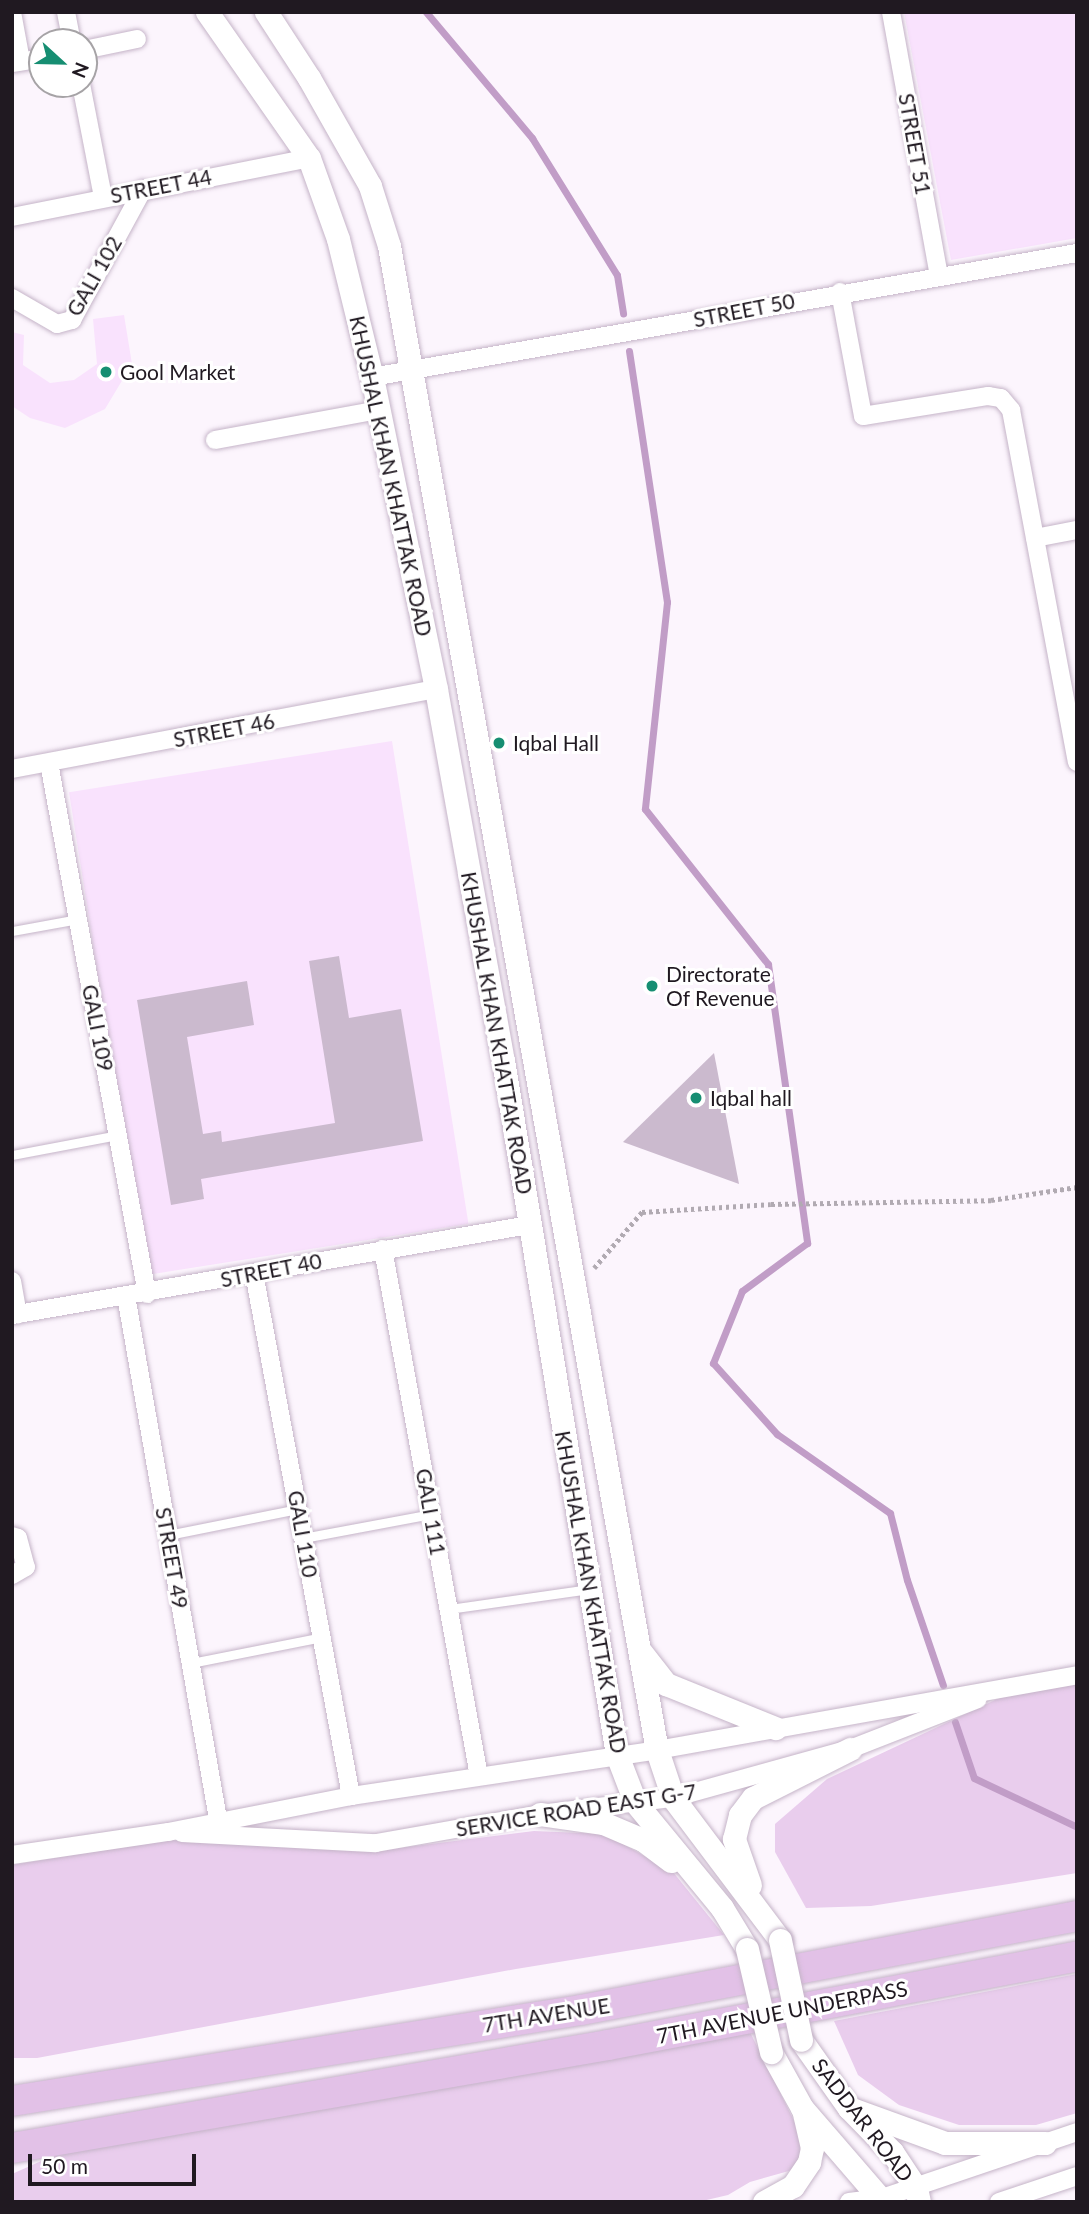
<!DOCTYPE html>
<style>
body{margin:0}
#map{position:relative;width:1089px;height:2214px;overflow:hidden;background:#fcf5fd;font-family:Lato,sans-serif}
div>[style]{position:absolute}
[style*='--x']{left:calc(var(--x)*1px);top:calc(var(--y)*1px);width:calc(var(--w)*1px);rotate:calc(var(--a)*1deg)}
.built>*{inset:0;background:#f9e2fd;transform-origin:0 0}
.green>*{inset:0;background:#e9cded}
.stream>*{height:7px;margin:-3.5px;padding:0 3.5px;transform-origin:3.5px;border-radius:3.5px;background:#c19dc7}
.building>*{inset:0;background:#cbbace}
.path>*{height:4.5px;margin-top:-2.25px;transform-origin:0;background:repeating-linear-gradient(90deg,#b1aab2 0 3.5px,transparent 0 7px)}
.roads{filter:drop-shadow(0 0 2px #c5b4c8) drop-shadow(0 0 2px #c5b4c8)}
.service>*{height:9px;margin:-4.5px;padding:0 4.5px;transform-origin:4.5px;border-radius:4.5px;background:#fff}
.minor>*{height:18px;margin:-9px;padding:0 9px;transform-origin:9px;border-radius:9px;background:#fff}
.tertiary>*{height:23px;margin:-11.5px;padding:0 11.5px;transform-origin:11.5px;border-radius:11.5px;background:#fff}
.primary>*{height:30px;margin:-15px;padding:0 15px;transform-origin:15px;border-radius:15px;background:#e2c1e7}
.bridges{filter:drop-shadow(0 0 2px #c5b4c8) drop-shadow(0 0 2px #c5b4c8)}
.tertiary-bridge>*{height:23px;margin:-11.5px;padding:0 11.5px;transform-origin:11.5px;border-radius:11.5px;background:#fff}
.dots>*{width:19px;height:19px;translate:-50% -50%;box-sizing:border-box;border:4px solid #fff;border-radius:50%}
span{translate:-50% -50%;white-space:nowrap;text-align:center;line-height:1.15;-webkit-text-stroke:6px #fff;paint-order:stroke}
.street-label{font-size:21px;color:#201921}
.poi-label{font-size:21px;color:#201921}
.left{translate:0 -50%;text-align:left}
.frame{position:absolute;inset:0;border:14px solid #201921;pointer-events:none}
.north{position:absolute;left:28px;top:28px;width:70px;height:70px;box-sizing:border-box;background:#fff;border:2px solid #a6a3a6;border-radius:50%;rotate:112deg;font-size:19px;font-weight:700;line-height:28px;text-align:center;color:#201921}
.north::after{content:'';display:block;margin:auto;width:24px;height:32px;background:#168e72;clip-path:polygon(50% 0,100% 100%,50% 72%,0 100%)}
.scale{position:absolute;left:28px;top:2154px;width:168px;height:32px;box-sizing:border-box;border:4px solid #201921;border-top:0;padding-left:9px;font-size:21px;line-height:24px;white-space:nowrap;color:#201921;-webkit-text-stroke:5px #fff;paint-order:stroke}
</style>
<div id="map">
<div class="built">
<div style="clip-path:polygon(904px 12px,1077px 12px,1077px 238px,951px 260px)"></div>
<div style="clip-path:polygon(124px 315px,132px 364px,105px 409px,65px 428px,30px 418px,12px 406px,12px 332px,24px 335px,23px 365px,50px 383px,74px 380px,97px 364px,93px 319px)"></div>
<div style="left:392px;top:741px;width:489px;height:327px;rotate:81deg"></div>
</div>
<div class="green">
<div style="clip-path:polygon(1077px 1680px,1077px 1873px,871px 1906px,806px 1908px,775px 1852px,775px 1824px,827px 1779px,1012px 1692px)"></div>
<div style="clip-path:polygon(534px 1831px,605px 1834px,673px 1872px,724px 1935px,516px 1969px,37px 2058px,12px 2058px,12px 1865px,165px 1840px,391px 1849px)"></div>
<div style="clip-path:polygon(1077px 1974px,1077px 2113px,1036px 2125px,959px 2125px,899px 2105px,858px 2075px,834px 2021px)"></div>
<div style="clip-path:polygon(747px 2026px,804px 2141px,796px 2169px,750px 2182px,728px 2195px,698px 2202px,12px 2202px,12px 2174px,57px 2154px)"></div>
</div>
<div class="stream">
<div style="--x:426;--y:12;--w:165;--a:49.9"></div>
<div style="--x:532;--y:138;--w:161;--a:58.2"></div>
<div style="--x:617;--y:275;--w:39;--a:81"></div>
<div style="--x:629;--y:351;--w:254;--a:81.4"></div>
<div style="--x:667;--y:602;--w:208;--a:96.1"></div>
<div style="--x:645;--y:809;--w:198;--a:51.6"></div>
<div style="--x:768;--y:964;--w:282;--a:82"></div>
<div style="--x:807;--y:1243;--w:81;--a:143.6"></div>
<div style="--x:742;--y:1291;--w:78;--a:111.9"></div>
<div style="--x:713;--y:1363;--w:96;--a:48"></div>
<div style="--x:777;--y:1434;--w:138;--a:35"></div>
<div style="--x:890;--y:1513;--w:69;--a:75.8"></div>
<div style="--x:907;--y:1580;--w:111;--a:71.1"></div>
<div style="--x:955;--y:1722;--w:59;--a:71.3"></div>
<div style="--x:974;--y:1778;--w:114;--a:25.4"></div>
</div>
<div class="building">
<div style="clip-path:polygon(339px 956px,349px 1018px,401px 1009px,423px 1141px,201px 1179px,204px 1199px,171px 1205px,137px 1000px,247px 981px,254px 1025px,187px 1037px,203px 1134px,221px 1131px,222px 1142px,335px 1123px,309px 961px)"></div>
<div style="clip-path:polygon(714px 1053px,739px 1184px,623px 1142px)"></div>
</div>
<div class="path">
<div style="--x:594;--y:1268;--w:74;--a:-49.4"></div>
<div style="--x:642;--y:1212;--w:129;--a:-3.5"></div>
<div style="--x:771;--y:1204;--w:220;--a:-1"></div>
<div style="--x:991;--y:1200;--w:87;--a:-8.6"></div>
</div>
<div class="roads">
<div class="service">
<div style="--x:12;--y:931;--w:67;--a:-10.3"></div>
<div style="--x:12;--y:1155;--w:108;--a:-10.7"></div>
<div style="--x:168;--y:1535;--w:133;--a:-11.3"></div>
<div style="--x:303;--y:1538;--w:130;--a:-10.6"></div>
<div style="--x:449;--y:1609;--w:141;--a:-8.1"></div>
<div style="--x:191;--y:1663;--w:134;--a:-11.2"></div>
</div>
<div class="minor">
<div style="--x:12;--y:12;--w:50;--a:79.6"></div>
<div style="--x:66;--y:12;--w:31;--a:79"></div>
<div style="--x:891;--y:12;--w:268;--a:79.7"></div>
<div style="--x:84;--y:50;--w:54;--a:-11.7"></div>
<div style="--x:12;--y:63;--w:30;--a:-9"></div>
<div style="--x:81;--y:84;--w:115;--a:79"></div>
<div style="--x:12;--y:217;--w:303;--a:-11.2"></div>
<div style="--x:840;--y:292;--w:126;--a:79.5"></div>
<div style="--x:863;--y:416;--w:127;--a:-9.1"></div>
<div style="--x:988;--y:396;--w:13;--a:9"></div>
<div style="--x:1001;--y:398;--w:16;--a:50"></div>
<div style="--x:1011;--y:410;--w:358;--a:79.4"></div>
<div style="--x:12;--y:298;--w:52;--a:30"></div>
<div style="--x:57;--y:324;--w:16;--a:-15"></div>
<div style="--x:72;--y:320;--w:149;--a:-61.5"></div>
<div style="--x:372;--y:377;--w:716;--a:-9.98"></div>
<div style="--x:215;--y:440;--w:167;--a:-10.4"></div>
<div style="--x:1035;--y:538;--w:43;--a:-10.8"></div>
<div style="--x:49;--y:763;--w:540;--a:79.54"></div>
<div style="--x:12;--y:769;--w:431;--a:-10.7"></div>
<div style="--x:383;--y:1249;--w:536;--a:79.68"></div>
<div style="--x:254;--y:1273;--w:532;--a:79.49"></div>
<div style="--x:12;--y:1281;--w:34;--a:80"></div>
<div style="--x:126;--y:1296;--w:531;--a:80.02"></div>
<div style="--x:12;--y:1315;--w:525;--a:-9.88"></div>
<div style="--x:12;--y:1536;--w:6;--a:18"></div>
<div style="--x:18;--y:1538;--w:30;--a:75"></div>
<div style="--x:26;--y:1567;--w:16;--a:150"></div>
<div style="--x:182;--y:1833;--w:194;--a:3"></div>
<div style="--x:376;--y:1843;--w:167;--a:-10"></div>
<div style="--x:540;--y:1814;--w:134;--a:-6.9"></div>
<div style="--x:673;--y:1798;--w:184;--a:-15.5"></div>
<div style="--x:850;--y:1749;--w:137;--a:-21.3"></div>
<div style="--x:12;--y:1855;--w:158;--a:-8.4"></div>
<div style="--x:168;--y:1832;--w:187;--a:-11.1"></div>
<div style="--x:351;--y:1796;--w:309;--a:-8.5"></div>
<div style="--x:657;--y:1750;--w:427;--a:-10.1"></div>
<div style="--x:849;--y:2202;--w:33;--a:-7"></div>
<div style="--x:882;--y:2198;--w:206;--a:-18.7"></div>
<div style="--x:999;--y:2202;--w:82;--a:-18.4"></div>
</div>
<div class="tertiary">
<div style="--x:207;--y:12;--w:178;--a:55.1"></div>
<div style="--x:309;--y:158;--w:86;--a:70.3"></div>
<div style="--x:338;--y:239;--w:142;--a:76.2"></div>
<div style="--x:372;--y:377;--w:318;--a:78.4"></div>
<div style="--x:436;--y:689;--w:377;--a:79.8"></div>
<div style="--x:503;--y:1060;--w:704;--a:80.68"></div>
<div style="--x:617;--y:1755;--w:50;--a:69"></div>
<div style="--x:635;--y:1802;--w:137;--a:50.6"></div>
<div style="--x:722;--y:1908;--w:48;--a:58.6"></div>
<div style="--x:266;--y:12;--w:79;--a:56.9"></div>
<div style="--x:309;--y:78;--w:124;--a:60.5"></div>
<div style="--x:370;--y:186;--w:63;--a:72.4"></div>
<div style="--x:389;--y:246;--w:1528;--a:79.9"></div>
<div style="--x:657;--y:1750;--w:51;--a:71.6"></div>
<div style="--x:673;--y:1798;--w:178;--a:53"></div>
<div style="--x:641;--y:1652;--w:41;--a:52"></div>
<div style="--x:666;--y:1684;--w:118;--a:22"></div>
<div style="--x:540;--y:1814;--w:64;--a:8.1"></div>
<div style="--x:603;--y:1823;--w:43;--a:23"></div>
<div style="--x:643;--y:1840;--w:35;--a:37"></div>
<div style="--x:750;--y:1885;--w:49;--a:-109.2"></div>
<div style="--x:734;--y:1839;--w:25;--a:-76"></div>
<div style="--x:740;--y:1815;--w:21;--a:-53"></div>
<div style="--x:753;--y:1798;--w:109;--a:-26.8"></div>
<div style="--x:801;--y:2040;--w:83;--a:54.8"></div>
<div style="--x:849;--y:2108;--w:62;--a:45.7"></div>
<div style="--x:892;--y:2152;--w:43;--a:56.3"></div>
<div style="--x:916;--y:2188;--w:14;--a:78"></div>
<div style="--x:771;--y:2052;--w:64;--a:61"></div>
<div style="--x:802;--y:2108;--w:124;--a:49.2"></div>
<div style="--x:849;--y:2108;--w:102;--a:20"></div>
<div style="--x:945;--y:2143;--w:100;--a:0"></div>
<div style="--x:764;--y:2202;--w:33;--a:-29"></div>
<div style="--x:793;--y:2186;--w:29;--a:-56"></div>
<div style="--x:809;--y:2162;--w:14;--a:-78"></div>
<div style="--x:812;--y:2148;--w:36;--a:-103"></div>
</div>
<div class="primary">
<div style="--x:12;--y:2101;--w:576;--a:-9.09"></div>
<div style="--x:581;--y:2010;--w:505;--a:-10.73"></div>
<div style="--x:12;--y:2148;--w:605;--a:-9.8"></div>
<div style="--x:608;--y:2045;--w:477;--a:-10.7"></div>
</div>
</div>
<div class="bridges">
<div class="tertiary-bridge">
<div style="--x:780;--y:1940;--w:102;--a:78.1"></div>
<div style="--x:747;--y:1949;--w:106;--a:76.9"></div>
</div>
</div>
<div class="dots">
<div style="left:106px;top:372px;background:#168e72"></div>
<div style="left:499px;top:743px;background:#168e72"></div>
<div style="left:652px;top:986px;background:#168e72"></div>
<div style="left:696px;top:1098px;background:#168e72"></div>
</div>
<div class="street-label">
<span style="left:915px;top:144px;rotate:80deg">STREET 51</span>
<span style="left:161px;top:186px;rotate:-11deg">STREET 44</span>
<span style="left:94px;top:276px;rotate:-60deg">GALI 102</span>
<span style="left:744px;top:310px;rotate:-11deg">STREET 50</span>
<span style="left:391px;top:476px;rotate:78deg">KHUSHAL KHAN KHATTAK ROAD</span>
<span style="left:224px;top:730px;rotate:-11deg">STREET 46</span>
<span style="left:98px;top:1028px;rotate:79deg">GALI 109</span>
<span style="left:497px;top:1033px;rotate:80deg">KHUSHAL KHAN KHATTAK ROAD</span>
<span style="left:271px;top:1270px;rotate:-11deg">STREET 40</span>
<span style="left:431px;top:1512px;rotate:80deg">GALI 111</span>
<span style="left:303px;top:1534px;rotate:80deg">GALI 110</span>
<span style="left:172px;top:1558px;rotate:80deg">STREET 49</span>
<span style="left:591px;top:1592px;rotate:80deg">KHUSHAL KHAN KHATTAK ROAD</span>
<span style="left:576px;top:1810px;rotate:-9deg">SERVICE ROAD EAST G-7</span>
<span style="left:782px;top:2012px;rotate:-11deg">7TH AVENUE UNDERPASS</span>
<span style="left:546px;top:2015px;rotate:-9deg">7TH AVENUE</span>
<span style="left:863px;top:2120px;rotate:52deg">SADDAR ROAD</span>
</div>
<div class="poi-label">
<span class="left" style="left:120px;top:372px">Gool Market</span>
<span class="left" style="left:513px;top:743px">Iqbal Hall</span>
<span class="left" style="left:666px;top:986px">Directorate<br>Of Revenue</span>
<span class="left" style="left:710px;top:1098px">Iqbal hall</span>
</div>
<div class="frame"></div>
<div class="north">N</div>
<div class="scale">50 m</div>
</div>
